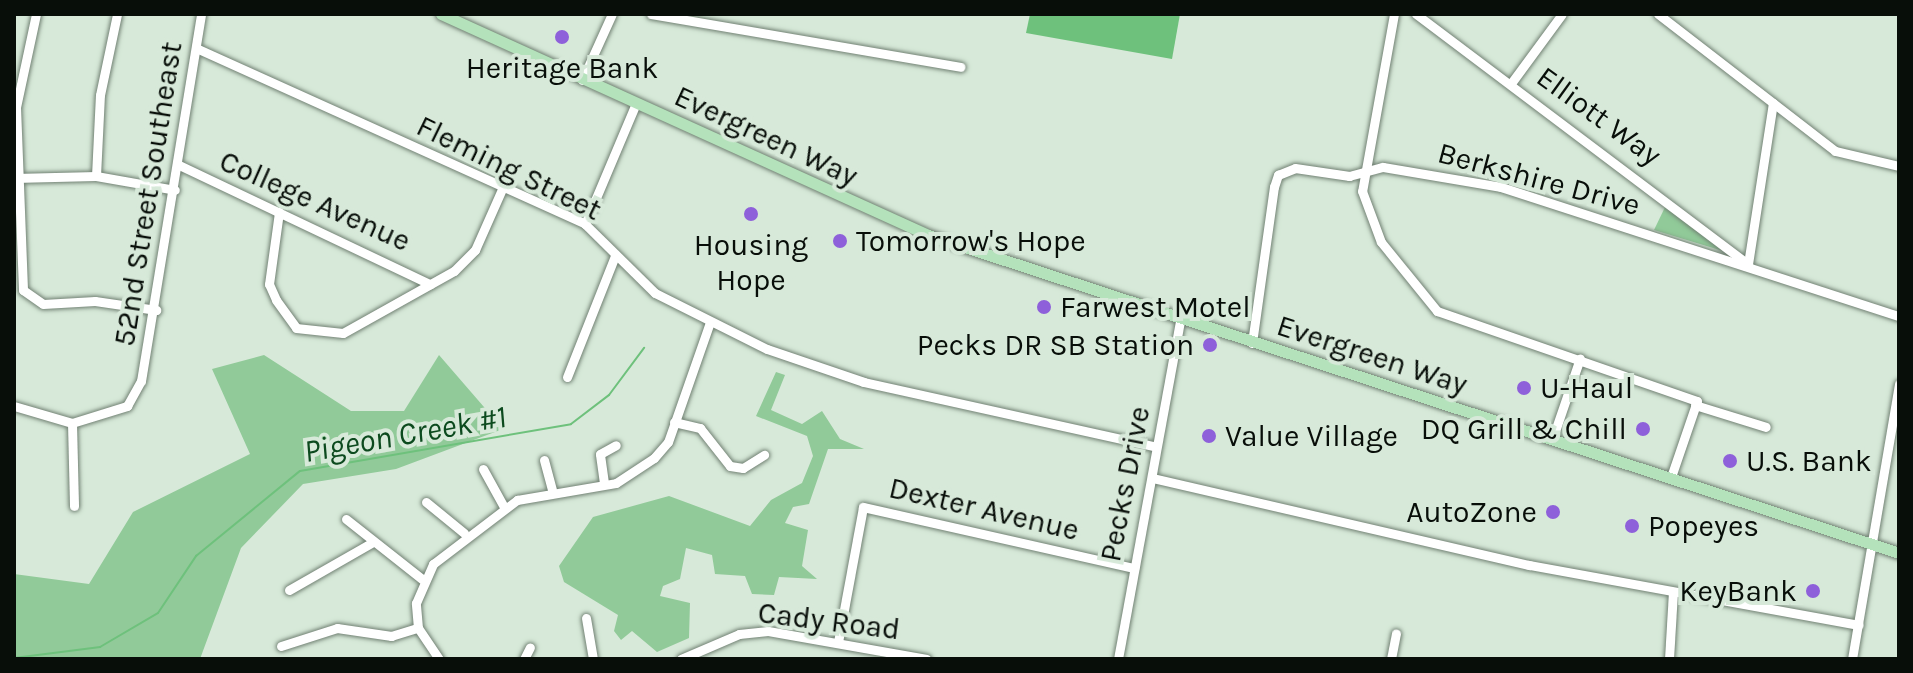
<!DOCTYPE html>
<style>
body{margin:0}
#map{position:relative;width:1913px;height:673px;overflow:hidden;background:#d7e9d9;font-family:Karla,sans-serif}
div>[style]{position:absolute}
[style*='--x']{left:calc(var(--x)*1px);top:calc(var(--y)*1px);width:calc(var(--w)*1px);rotate:calc(var(--a)*1deg)}
.green>*{inset:0;background:#91ca99}
.water>*{inset:0;background:#6ec17c}
.stream>*{height:2px;margin:-1px;padding:0 1px;transform-origin:1px;border-radius:1px;background:#6ec17c}
.roads{filter:drop-shadow(0 0 2px #718173) drop-shadow(0 0 2px #718173)}
.minor>*{height:9px;margin:-4.5px;padding:0 4.5px;transform-origin:4.5px;border-radius:4.5px;background:#fff}
.major>*{height:11px;margin:-5.5px;padding:0 5.5px;transform-origin:5.5px;border-radius:5.5px;background:#b4e2bb}
.dots>*{width:22px;height:22px;translate:-50% -50%;box-sizing:border-box;border:4px solid #d7e9d9;border-radius:50%}
span{translate:-50% -50%;white-space:nowrap;text-align:center;line-height:1.15;-webkit-text-stroke:8px #d7e9d9;paint-order:stroke}
.poi-label{font-size:30px;color:#080e09}
.left{translate:0 -50%;text-align:left}
.right{translate:-100% -50%;text-align:right}
.street-label{font-size:30px;color:#080e09}
.water-label{font-size:32px;color:#0c4a1e;font-style:italic}
.frame{position:absolute;inset:0;border:16px solid #080e09;pointer-events:none}
</style>
<div id="map">
<div class="green">
<div style="clip-path:polygon(1667px 203px,1725px 249px,1723px 251px,1654px 230px)"></div>
<div style="clip-path:polygon(264px 355px,351px 411px,404px 411px,439px 355px,503px 429px,396px 469px,303px 484px,241px 548px,200px 659px,14px 659px,14px 574px,89px 584px,133px 512px,250px 454px,212px 369px)"></div>
<div style="clip-path:polygon(776px 372px,785px 375px,771px 410px,802px 424px,822px 411px,840px 439px,864px 449px,828px 449px,809px 504px,793px 507px,785px 523px,808px 530px,802px 566px,817px 579px,779px 577px,774px 595px,752px 594px,745px 576px,715px 574px,712px 555px,686px 548px,680px 579px,663px 586px,660px 596px,690px 603px,689px 638px,657px 652px,632px 631px,621px 640px,614px 631px,618px 615px,564px 582px,559px 566px,593px 517px,669px 496px,750px 526px,771px 500px,802px 483px,813px 456px,807px 436px,756px 416px)"></div>
</div>
<div class="water">
<div style="clip-path:polygon(1030px 14px,1180px 14px,1172px 59px,1026px 33px)"></div>
</div>
<div class="stream">
<div style="--x:14;--y:658;--w:87;--a:-7.3"></div>
<div style="--x:100;--y:647;--w:67;--a:-30.4"></div>
<div style="--x:158;--y:613;--w:69;--a:-56.3"></div>
<div style="--x:196;--y:556;--w:134;--a:-39.3"></div>
<div style="--x:300;--y:471;--w:275;--a:-9.8"></div>
<div style="--x:571;--y:424;--w:48;--a:-37.3"></div>
<div style="--x:609;--y:395;--w:59;--a:-53.3"></div>
</div>
<div class="roads">
<div class="minor">
<div style="--x:36;--y:14;--w:95;--a:102.1"></div>
<div style="--x:16;--y:107;--w:183;--a:87.8"></div>
<div style="--x:23;--y:290;--w:24;--a:35"></div>
<div style="--x:43;--y:304;--w:52;--a:-3.3"></div>
<div style="--x:95;--y:301;--w:62;--a:8.4"></div>
<div style="--x:651;--y:14;--w:314;--a:9.7"></div>
<div style="--x:1394;--y:14;--w:180;--a:100.2"></div>
<div style="--x:1362;--y:191;--w:54;--a:69.6"></div>
<div style="--x:1381;--y:242;--w:89;--a:50.9"></div>
<div style="--x:1437;--y:311;--w:275;--a:19.1"></div>
<div style="--x:1697;--y:401;--w:80;--a:108.9"></div>
<div style="--x:1416;--y:14;--w:416;--a:37"></div>
<div style="--x:1658;--y:14;--w:224;--a:37.7"></div>
<div style="--x:1835;--y:151;--w:66;--a:13.2"></div>
<div style="--x:196;--y:48;--w:427;--a:24.3"></div>
<div style="--x:585;--y:224;--w:98;--a:44.6"></div>
<div style="--x:655;--y:293;--w:125;--a:26.6"></div>
<div style="--x:767;--y:349;--w:102;--a:18.8"></div>
<div style="--x:864;--y:382;--w:299;--a:12.5"></div>
<div style="--x:582;--y:80;--w:72;--a:-65.6"></div>
<div style="--x:1512;--y:82;--w:84;--a:-53.7"></div>
<div style="--x:179;--y:165;--w:278;--a:25.4"></div>
<div style="--x:96;--y:176;--w:81;--a:-87.2"></div>
<div style="--x:100;--y:95;--w:83;--a:-78.1"></div>
<div style="--x:14;--y:178;--w:82;--a:-1.4"></div>
<div style="--x:96;--y:176;--w:80;--a:10"></div>
<div style="--x:279;--y:212;--w:73;--a:97.9"></div>
<div style="--x:269;--y:284;--w:17;--a:66"></div>
<div style="--x:276;--y:300;--w:34;--a:54"></div>
<div style="--x:296;--y:328;--w:47;--a:6.1"></div>
<div style="--x:343;--y:333;--w:127;--a:-29.2"></div>
<div style="--x:454;--y:271;--w:30;--a:-45"></div>
<div style="--x:475;--y:250;--w:67;--a:-66.1"></div>
<div style="--x:585;--y:224;--w:131;--a:-67.1"></div>
<div style="--x:1748;--y:264;--w:163;--a:-81.2"></div>
<div style="--x:1252;--y:343;--w:158;--a:-82"></div>
<div style="--x:1274;--y:187;--w:13;--a:-72"></div>
<div style="--x:1278;--y:175;--w:18;--a:-22"></div>
<div style="--x:1295;--y:168;--w:55;--a:8.4"></div>
<div style="--x:1349;--y:176;--w:35;--a:-15"></div>
<div style="--x:1383;--y:167;--w:120;--a:9.6"></div>
<div style="--x:1501;--y:187;--w:418;--a:18"></div>
<div style="--x:567;--y:377;--w:130;--a:-68.4"></div>
<div style="--x:1695;--y:405;--w:74;--a:17.2"></div>
<div style="--x:14;--y:406;--w:60;--a:16.3"></div>
<div style="--x:72;--y:423;--w:58;--a:-17.2"></div>
<div style="--x:127;--y:406;--w:29;--a:-61"></div>
<div style="--x:141;--y:381;--w:372;--a:-80.7"></div>
<div style="--x:674;--y:422;--w:27;--a:13"></div>
<div style="--x:700;--y:428;--w:48;--a:51.7"></div>
<div style="--x:730;--y:466;--w:13;--a:9"></div>
<div style="--x:743;--y:468;--w:25;--a:-32"></div>
<div style="--x:72;--y:423;--w:83;--a:88.6"></div>
<div style="--x:1553;--y:437;--w:83;--a:-71.1"></div>
<div style="--x:544;--y:460;--w:31;--a:75"></div>
<div style="--x:483;--y:469;--w:43;--a:61.1"></div>
<div style="--x:1152;--y:478;--w:387;--a:13"></div>
<div style="--x:1529;--y:565;--w:335;--a:10.3"></div>
<div style="--x:604;--y:483;--w:29;--a:-98"></div>
<div style="--x:600;--y:454;--w:18;--a:-29"></div>
<div style="--x:426;--y:502;--w:49;--a:39.2"></div>
<div style="--x:346;--y:519;--w:97;--a:38.3"></div>
<div style="--x:289;--y:590;--w:95;--a:-29.8"></div>
<div style="--x:586;--y:618;--w:42;--a:80.3"></div>
<div style="--x:838;--y:642;--w:137;--a:-79.5"></div>
<div style="--x:863;--y:507;--w:278;--a:12.7"></div>
<div style="--x:281;--y:646;--w:59;--a:-17.8"></div>
<div style="--x:337;--y:628;--w:55;--a:8.4"></div>
<div style="--x:391;--y:636;--w:28;--a:-17"></div>
<div style="--x:439;--y:659;--w:37;--a:-124"></div>
<div style="--x:418;--y:628;--w:25;--a:-95"></div>
<div style="--x:416;--y:603;--w:43;--a:-66.4"></div>
<div style="--x:433;--y:564;--w:106;--a:-37.3"></div>
<div style="--x:517;--y:500;--w:100;--a:-9.7"></div>
<div style="--x:616;--y:483;--w:45;--a:-33.3"></div>
<div style="--x:654;--y:458;--w:21;--a:-49"></div>
<div style="--x:668;--y:442;--w:127;--a:-70.7"></div>
<div style="--x:524;--y:659;--w:13;--a:-63"></div>
<div style="--x:681;--y:659;--w:63;--a:-23.3"></div>
<div style="--x:739;--y:634;--w:29;--a:-6"></div>
<div style="--x:768;--y:631;--w:161;--a:10"></div>
<div style="--x:1118;--y:659;--w:348;--a:-79.6"></div>
<div style="--x:1391;--y:659;--w:26;--a:-79"></div>
<div style="--x:1669;--y:659;--w:67;--a:-86.6"></div>
<div style="--x:1852;--y:659;--w:279;--a:-80.3"></div>
</div>
<div class="major">
<div style="--x:441;--y:14;--w:535;--a:24.41"></div>
<div style="--x:928;--y:235;--w:1022;--a:18.13"></div>
</div>
</div>
<div class="dots">
<div style="left:562px;top:37px;background:#8e60da"></div>
<div style="left:751px;top:214px;background:#8e60da"></div>
<div style="left:840px;top:241px;background:#8e60da"></div>
<div style="left:1044px;top:307px;background:#8e60da"></div>
<div style="left:1210px;top:345px;background:#8e60da"></div>
<div style="left:1524px;top:388px;background:#8e60da"></div>
<div style="left:1643px;top:429px;background:#8e60da"></div>
<div style="left:1209px;top:436px;background:#8e60da"></div>
<div style="left:1730px;top:461px;background:#8e60da"></div>
<div style="left:1553px;top:512px;background:#8e60da"></div>
<div style="left:1632px;top:526px;background:#8e60da"></div>
<div style="left:1813px;top:591px;background:#8e60da"></div>
</div>
<div class="poi-label">
<span style="left:562px;top:68px">Heritage Bank</span>
<span class="left" style="left:856px;top:241px">Tomorrow's Hope</span>
<span style="left:751px;top:262px">Housing<br>Hope</span>
<span class="left" style="left:1060px;top:307px">Farwest Motel</span>
<span class="right" style="left:1194px;top:345px">Pecks DR SB Station</span>
<span class="left" style="left:1540px;top:388px">U-Haul</span>
<span class="right" style="left:1627px;top:429px">DQ Grill &amp; Chill</span>
<span class="left" style="left:1225px;top:436px">Value Village</span>
<span class="left" style="left:1746px;top:461px">U.S. Bank</span>
<span class="right" style="left:1537px;top:512px">AutoZone</span>
<span class="left" style="left:1648px;top:526px">Popeyes</span>
<span class="right" style="left:1797px;top:591px">KeyBank</span>
</div>
<div class="street-label">
<span style="left:1599px;top:116px;rotate:36deg">Elliott Way</span>
<span style="left:766px;top:136px;rotate:25deg">Evergreen Way</span>
<span style="left:509px;top:168px;rotate:26deg">Fleming Street</span>
<span style="left:1539px;top:179px;rotate:15deg">Berkshire Drive</span>
<span style="left:148px;top:194px;rotate:-81deg">52nd Street Southeast</span>
<span style="left:315px;top:201px;rotate:24deg">College Avenue</span>
<span style="left:1372px;top:355px;rotate:18deg">Evergreen Way</span>
<span style="left:1125px;top:484px;rotate:-79deg">Pecks Drive</span>
<span style="left:984px;top:509px;rotate:13deg">Dexter Avenue</span>
<span style="left:829px;top:621px;rotate:7deg">Cady Road</span>
</div>
<div class="water-label">
<span style="left:405px;top:435px;rotate:-10deg">Pigeon Creek #1</span>
</div>
<div class="frame"></div>
</div>
